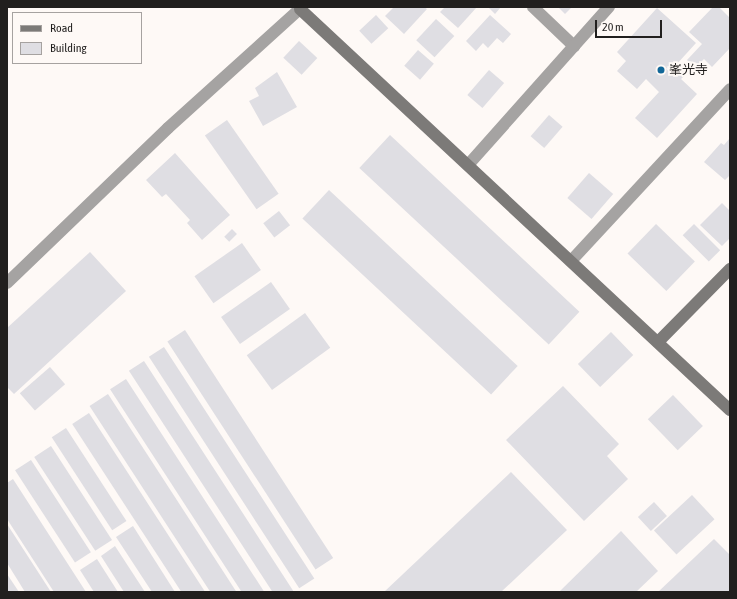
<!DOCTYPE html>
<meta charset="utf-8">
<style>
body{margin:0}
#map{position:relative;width:737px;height:599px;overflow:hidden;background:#fef9f6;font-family:"Asap Condensed","Noto Sans JP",sans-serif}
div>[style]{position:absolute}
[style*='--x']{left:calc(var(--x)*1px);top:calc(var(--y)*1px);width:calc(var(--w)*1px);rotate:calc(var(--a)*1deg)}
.building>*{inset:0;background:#dfdee3;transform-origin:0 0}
.street>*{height:12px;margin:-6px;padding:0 6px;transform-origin:6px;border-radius:6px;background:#a5a3a2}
.secondary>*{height:12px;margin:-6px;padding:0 6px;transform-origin:6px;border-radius:6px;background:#7c7a78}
.dots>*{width:11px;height:11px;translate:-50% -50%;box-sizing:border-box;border:2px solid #fef9f6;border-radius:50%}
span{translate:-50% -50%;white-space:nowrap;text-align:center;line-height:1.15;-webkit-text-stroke:3.5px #fef9f6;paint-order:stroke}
.poi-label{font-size:13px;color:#211f1e}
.left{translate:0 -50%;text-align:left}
.frame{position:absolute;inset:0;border:8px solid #211f1e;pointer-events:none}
.legend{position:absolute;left:12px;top:12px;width:130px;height:52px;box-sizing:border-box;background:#fef9f6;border:1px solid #a6a2a0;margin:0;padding:5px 7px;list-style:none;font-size:12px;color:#211f1e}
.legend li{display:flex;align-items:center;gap:8px;height:20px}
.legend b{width:20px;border:1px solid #a6a2a0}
.scale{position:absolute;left:595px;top:20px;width:67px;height:18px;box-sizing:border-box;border:2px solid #211f1e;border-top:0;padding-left:5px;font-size:12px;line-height:14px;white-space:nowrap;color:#211f1e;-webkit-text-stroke:3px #fef9f6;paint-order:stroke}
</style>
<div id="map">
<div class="building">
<div style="clip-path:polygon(394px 7px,424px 7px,427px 9px,404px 34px,385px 16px)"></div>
<div style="clip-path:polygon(445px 7px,477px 7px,458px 28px,440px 12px)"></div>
<div style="clip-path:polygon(488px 7px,501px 7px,495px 14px)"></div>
<div style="clip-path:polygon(558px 7px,572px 7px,565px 14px)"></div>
<div style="clip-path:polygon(713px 7px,719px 7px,730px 18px,730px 48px,712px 67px,704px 59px,695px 68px,687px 60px,702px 44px,689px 32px)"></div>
<div style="clip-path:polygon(657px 8px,696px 43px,676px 65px,686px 74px,681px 79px,697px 94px,657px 138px,635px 118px,659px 92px,646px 79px,637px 89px,617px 71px,626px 61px,617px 52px)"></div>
<div style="left:376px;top:15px;width:18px;height:23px;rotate:47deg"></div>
<div style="clip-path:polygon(490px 15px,511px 34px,503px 43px,497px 38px,488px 48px,483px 43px,476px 51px,466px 41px)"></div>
<div style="left:436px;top:19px;width:25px;height:29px;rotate:43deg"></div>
<div style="left:299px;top:41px;width:25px;height:23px;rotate:43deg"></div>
<div style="left:418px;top:50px;width:21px;height:21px;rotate:41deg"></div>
<div style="left:489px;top:70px;width:20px;height:33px;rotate:41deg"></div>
<div style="clip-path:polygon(277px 72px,297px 107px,263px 126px,249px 101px,259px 96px,255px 88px)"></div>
<div style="left:549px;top:115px;width:18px;height:28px;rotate:41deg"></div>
<div style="left:227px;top:120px;width:90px;height:27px;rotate:55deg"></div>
<div style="left:390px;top:135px;width:259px;height:45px;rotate:43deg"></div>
<div style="clip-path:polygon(730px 138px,730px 175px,725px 180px,704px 162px,721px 143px,724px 145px)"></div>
<div style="clip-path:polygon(175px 153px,230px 215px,202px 240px,187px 223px,190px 220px,166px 194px,162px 197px,146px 180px)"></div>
<div style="left:589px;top:173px;width:32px;height:33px;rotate:41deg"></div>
<div style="left:329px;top:190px;width:258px;height:39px;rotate:43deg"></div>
<div style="clip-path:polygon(722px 203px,730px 211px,730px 238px,722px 246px,700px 225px)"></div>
<div style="left:279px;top:211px;width:18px;height:20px;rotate:52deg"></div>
<div style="left:656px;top:224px;width:54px;height:41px;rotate:44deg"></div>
<div style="left:694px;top:224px;width:37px;height:16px;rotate:45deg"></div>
<div style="left:232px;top:229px;width:7px;height:11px;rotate:45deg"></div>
<div style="left:242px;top:243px;width:33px;height:58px;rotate:55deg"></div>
<div style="clip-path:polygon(90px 252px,126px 291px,14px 394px,7px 387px,7px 328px)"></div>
<div style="left:271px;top:282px;width:33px;height:61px;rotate:55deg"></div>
<div style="left:305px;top:313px;width:43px;height:72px;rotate:54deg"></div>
<div style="left:185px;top:330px;width:272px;height:21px;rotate:57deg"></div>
<div style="left:611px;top:332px;width:32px;height:46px;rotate:46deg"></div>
<div style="left:164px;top:347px;width:276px;height:18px;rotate:57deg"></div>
<div style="left:144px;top:361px;width:275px;height:18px;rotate:57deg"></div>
<div style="left:50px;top:367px;width:23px;height:40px;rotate:49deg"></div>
<div style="left:126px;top:379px;width:254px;height:19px;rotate:57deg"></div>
<div style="clip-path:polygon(563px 386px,619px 444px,607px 456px,628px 479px,584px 521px,506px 440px)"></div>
<div style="left:108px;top:394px;width:236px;height:22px;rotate:57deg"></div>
<div style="left:673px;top:395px;width:43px;height:35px;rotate:46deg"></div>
<div style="left:89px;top:413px;width:213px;height:20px;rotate:57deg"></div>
<div style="left:66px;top:428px;width:111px;height:17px;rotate:57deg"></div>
<div style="left:51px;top:446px;width:112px;height:20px;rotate:57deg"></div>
<div style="left:31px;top:460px;width:110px;height:19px;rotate:57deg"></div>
<div style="clip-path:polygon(511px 472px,567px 530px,501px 592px,384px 592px)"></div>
<div style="clip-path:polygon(13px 479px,86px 592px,54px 592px,7px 519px,7px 483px)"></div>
<div style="left:692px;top:495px;width:33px;height:52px;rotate:47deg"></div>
<div style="left:654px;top:502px;width:19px;height:22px;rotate:47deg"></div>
<div style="clip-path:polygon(7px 524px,51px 592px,25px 592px,7px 563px)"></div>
<div style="clip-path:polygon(133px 526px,175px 592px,152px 592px,116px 537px)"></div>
<div style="clip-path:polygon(621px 531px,658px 571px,636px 592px,559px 592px)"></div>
<div style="clip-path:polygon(714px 539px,730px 555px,730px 591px,658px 592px)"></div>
<div style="clip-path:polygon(115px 546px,145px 592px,124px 592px,101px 556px)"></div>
<div style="clip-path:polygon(97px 559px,118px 592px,94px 592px,80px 570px)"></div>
<div style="clip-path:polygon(7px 574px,19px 592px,7px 592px)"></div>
</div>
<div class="street">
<div style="--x:533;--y:7;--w:57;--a:43.6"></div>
<div style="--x:468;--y:165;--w:212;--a:-48.3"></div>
<div style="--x:571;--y:261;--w:234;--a:-47.2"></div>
<div style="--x:7;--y:283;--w:223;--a:-43.9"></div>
<div style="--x:168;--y:128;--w:181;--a:-42.1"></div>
</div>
<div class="secondary">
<div style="--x:300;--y:9;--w:588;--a:43"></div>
<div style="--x:658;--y:342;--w:103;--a:-45.4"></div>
</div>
<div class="dots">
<div style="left:661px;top:70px;background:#126798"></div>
</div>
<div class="poi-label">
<span class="left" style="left:669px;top:70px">峯光寺</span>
</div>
<div class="frame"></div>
<ul class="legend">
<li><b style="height:5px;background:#7c7a78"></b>Road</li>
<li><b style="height:11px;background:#dfdee3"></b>Building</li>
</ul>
<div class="scale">20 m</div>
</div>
